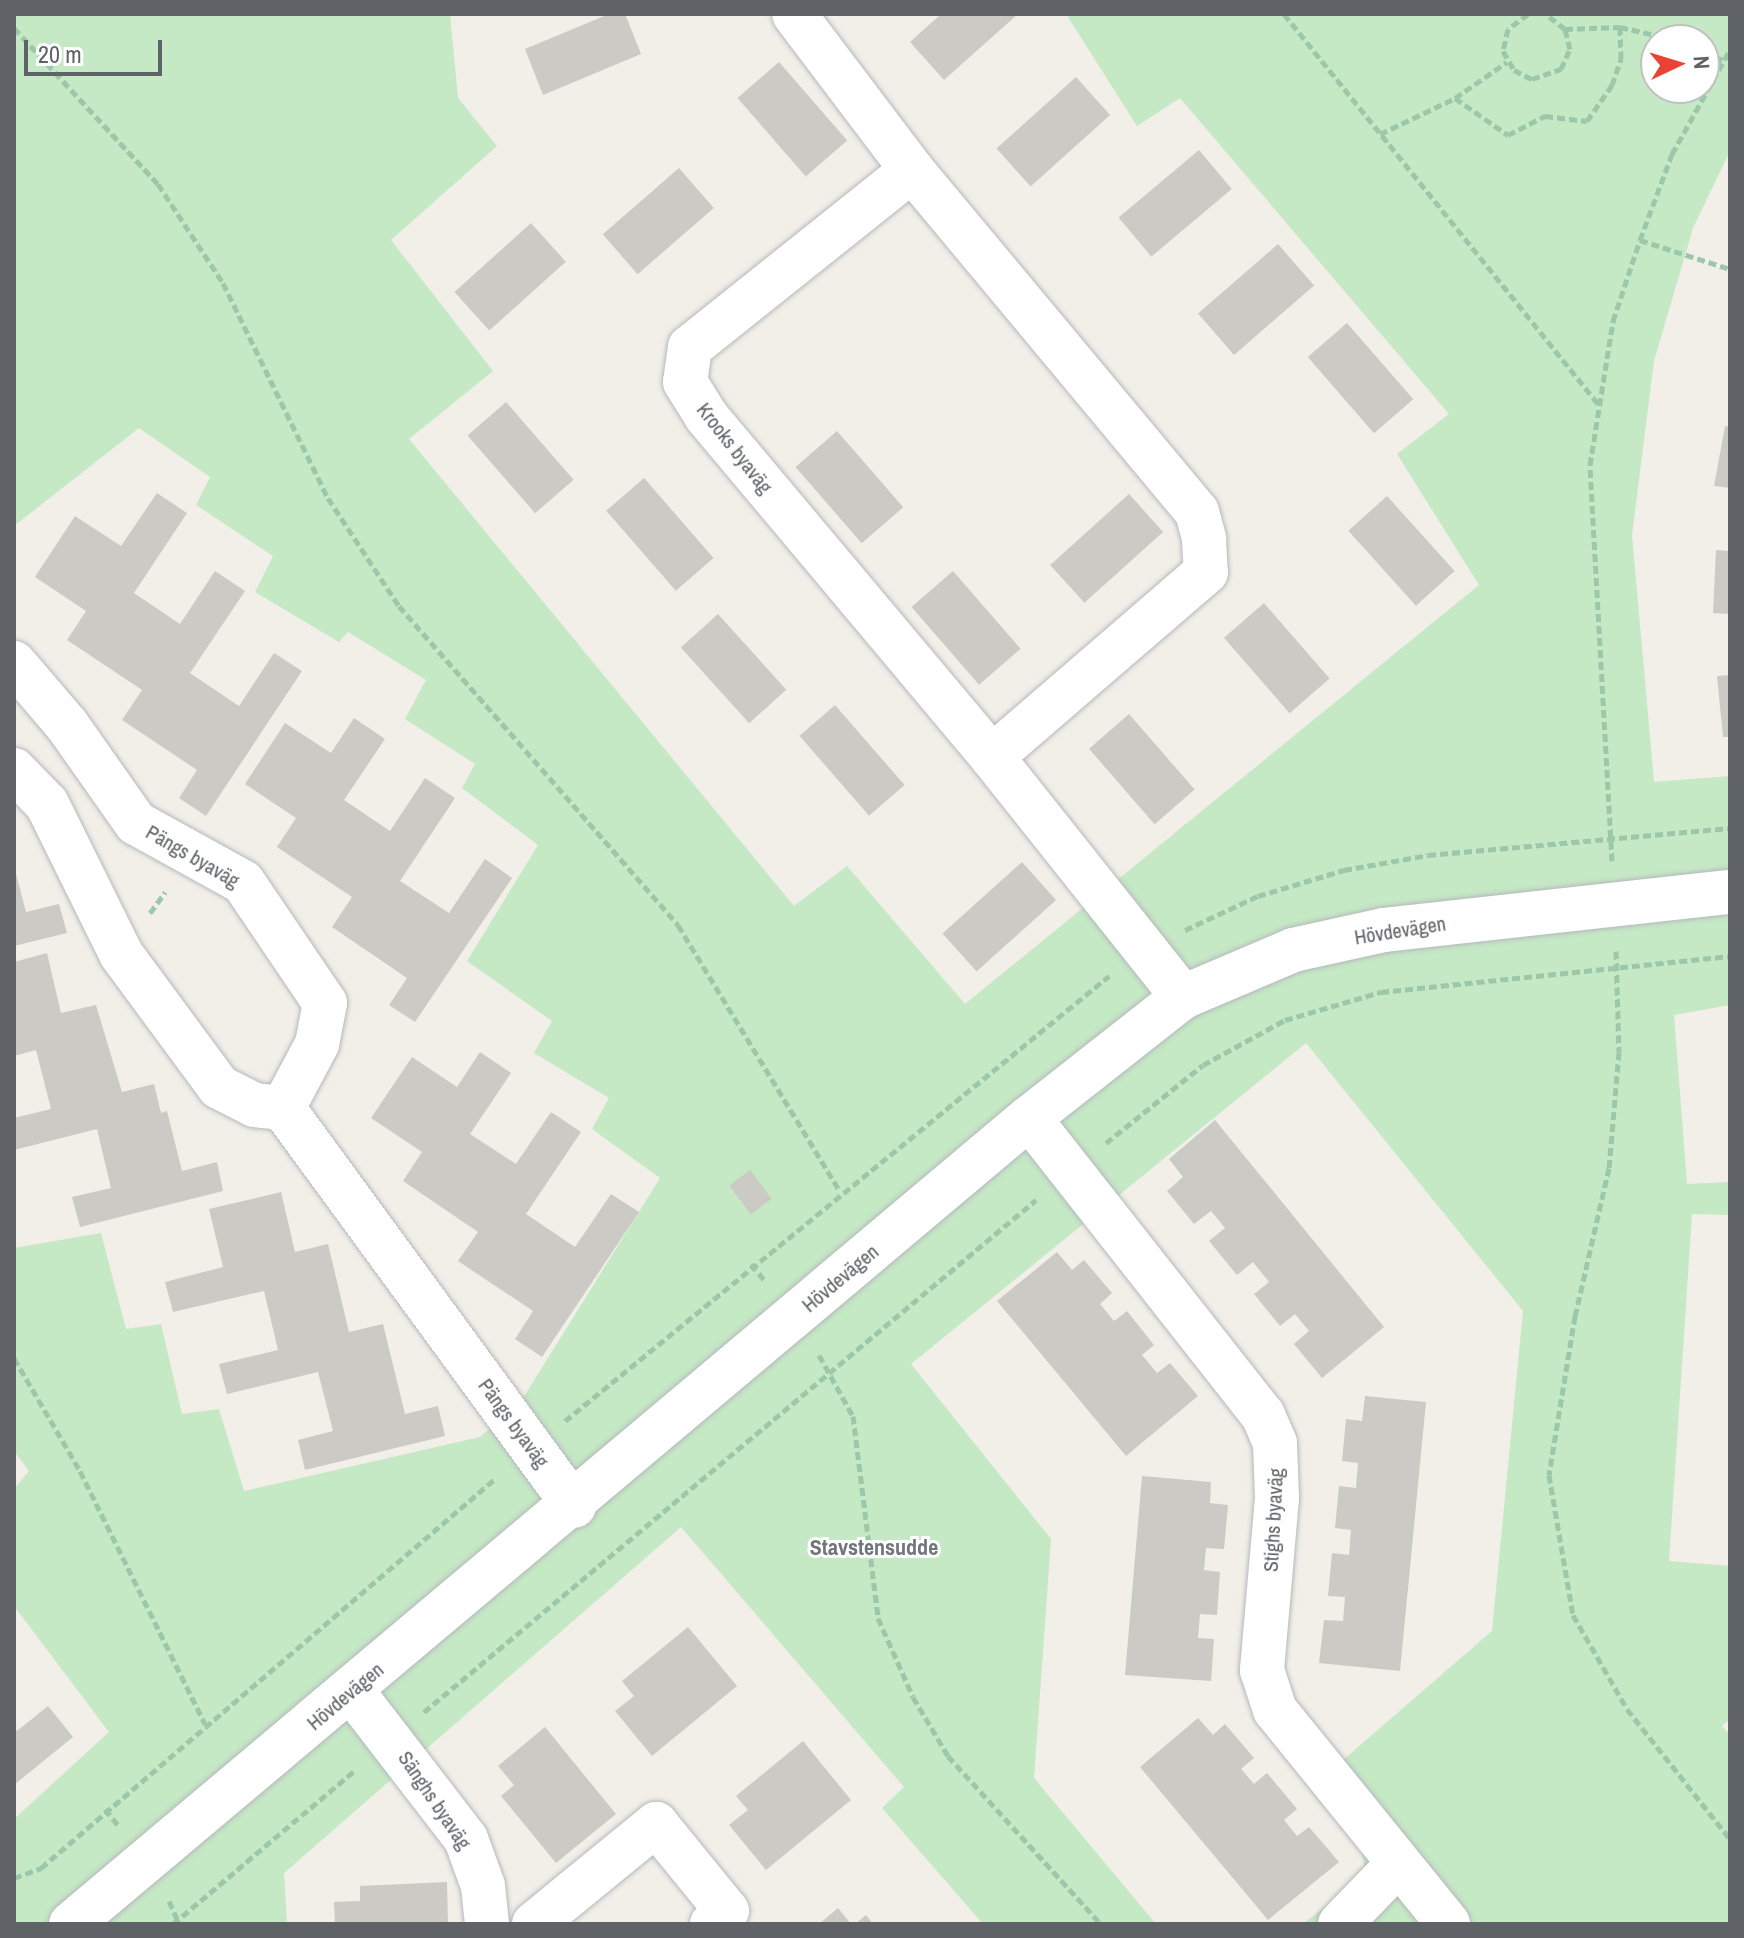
<!DOCTYPE html>
<meta charset="utf-8">
<style>
body{margin:0}
#map{position:relative;width:1744px;height:1938px;overflow:hidden;background:#f1efe8;font-family:"Archivo Narrow",sans-serif}
div>[style]{position:absolute}
[style*='--x']{left:calc(var(--x)*1px);top:calc(var(--y)*1px);width:calc(var(--w)*1px);rotate:calc(var(--a)*1deg)}
.green>*{inset:0;background:#c5e8c5}
.building>*{inset:0;background:#cccac5;transform-origin:0 0}
.path>*{height:5px;margin-top:-2.5px;transform-origin:0;background:repeating-linear-gradient(90deg,#9cc7a9 0 8px,transparent 0 12px)}
.roads{filter:drop-shadow(0 0 2px #b5b8bc) drop-shadow(0 0 2px #b5b8bc)}
.minor>*{height:44px;margin:-22px;padding:0 22px;transform-origin:22px;border-radius:22px;background:#fff}
span{translate:-50% -50%;white-space:nowrap;text-align:center;line-height:1.15;-webkit-text-stroke:6px #fff;paint-order:stroke}
.street-label{font-size:20px;color:#5f6368}
.neighbourhood-label{font-size:22px;color:#70757a;font-weight:700}
.frame{position:absolute;inset:0;border:16px solid #5f6368;pointer-events:none}
.north{position:absolute;left:1640px;top:24px;width:80px;height:80px;box-sizing:border-box;background:#fff;border:2px solid #bfc1c3;border-radius:50%;rotate:86deg;font-size:22px;font-weight:700;line-height:32px;text-align:center;color:#5f6368}
.north::after{content:'';display:block;margin:auto;width:28px;height:36px;background:#ea4335;clip-path:polygon(50% 0,100% 100%,50% 72%,0 100%)}
.scale{position:absolute;left:24px;top:40px;width:138px;height:36px;box-sizing:border-box;border:4px solid #5f6368;border-top:0;padding-left:10px;font-size:24px;line-height:28px;white-space:nowrap;color:#5f6368;-webkit-text-stroke:6px #fff;paint-order:stroke}
</style>
<div id="map">
<div class="green">
<div style="clip-path:polygon(evenodd,14px 14px,450px 14px,458px 98px,497px 146px,391px 240px,493px 371px,409px 439px,794px 906px,847px 866px,965px 1004px,1479px 585px,1397px 454px,1449px 414px,1180px 98px,1137px 126px,1066px 14px,1730px 14px,1730px 151px,1693px 228px,1654px 361px,1632px 535px,1654px 782px,1730px 776px,1730px 1005px,1674px 1015px,1687px 1184px,1730px 1182px,1730px 1215px,1692px 1214px,1669px 1561px,1730px 1566px,1730px 1719px,1722px 1726px,1730px 1735px,1730px 1924px,1303px 1924px,1366px 1874px,1343px 1760px,1492px 1631px,1523px 1311px,1306px 1043px,911px 1364px,1051px 1539px,1034px 1778px,1156px 1924px,983px 1924px,882px 1808px,904px 1787px,681px 1527px,284px 1873px,287px 1924px,14px 1924px,14px 1819px,109px 1732px,14px 1606px,14px 1489px,29px 1471px,14px 1451px,14px 1248px,101px 1233px,126px 1329px,161px 1324px,182px 1414px,219px 1409px,244px 1491px,480px 1437px,520px 1403px,660px 1178px,592px 1129px,609px 1098px,534px 1053px,552px 1021px,467px 961px,538px 845px,462px 788px,475px 764px,405px 719px,426px 680px,348px 632px,339px 642px,255px 592px,273px 556px,196px 505px,210px 477px,139px 428px,14px 526px,14px 14px,1656px 40px,1704px 40px,1704px 88px,1656px 88px,1656px 40px)"></div>
</div>
<div class="building">
<div style="clip-path:polygon(609px 14px,625px 14px,641px 54px,543px 95px,525px 49px)"></div>
<div style="clip-path:polygon(941px 14px,1018px 14px,944px 80px,910px 42px)"></div>
<div style="left:779px;top:62px;width:104px;height:55px;rotate:49deg"></div>
<div style="left:1076px;top:77px;width:51px;height:107px;rotate:48deg"></div>
<div style="left:1199px;top:150px;width:51px;height:105px;rotate:50deg"></div>
<div style="left:679px;top:168px;width:53px;height:101px;rotate:49deg"></div>
<div style="left:531px;top:223px;width:52px;height:103px;rotate:48deg"></div>
<div style="left:1278px;top:244px;width:55px;height:106px;rotate:49deg"></div>
<div style="left:1347px;top:323px;width:101px;height:52px;rotate:49deg"></div>
<div style="left:506px;top:402px;width:103px;height:51px;rotate:49deg"></div>
<div style="clip-path:polygon(1725px 426px,1730px 427px,1730px 488px,1714px 486px)"></div>
<div style="left:837px;top:431px;width:101px;height:55px;rotate:49deg"></div>
<div style="left:644px;top:478px;width:106px;height:50px;rotate:49deg"></div>
<div style="clip-path:polygon(157px 493px,187px 513px,134px 593px,180px 624px,215px 571px,245px 591px,190px 673px,239px 706px,274px 653px,302px 671px,206px 816px,179px 798px,197px 770px,122px 720px,142px 690px,67px 640px,86px 611px,35px 577px,75px 516px,121px 546px)"></div>
<div style="left:1129px;top:494px;width:51px;height:106px;rotate:48deg"></div>
<div style="left:1387px;top:496px;width:101px;height:52px;rotate:48deg"></div>
<div style="clip-path:polygon(1716px 550px,1730px 551px,1730px 614px,1713px 613px)"></div>
<div style="left:953px;top:571px;width:103px;height:55px;rotate:49deg"></div>
<div style="left:1264px;top:603px;width:100px;height:53px;rotate:49deg"></div>
<div style="left:718px;top:614px;width:102px;height:50px;rotate:48deg"></div>
<div style="clip-path:polygon(1730px 675px,1730px 737px,1723px 737px,1717px 676px)"></div>
<div style="left:835px;top:705px;width:106px;height:47px;rotate:49deg"></div>
<div style="left:1129px;top:714px;width:100px;height:53px;rotate:49deg"></div>
<div style="clip-path:polygon(354px 718px,385px 739px,344px 800px,390px 831px,425px 778px,455px 798px,400px 881px,449px 913px,485px 859px,512px 878px,415px 1022px,389px 1005px,407px 978px,332px 927px,352px 897px,277px 847px,296px 818px,245px 784px,285px 723px,331px 753px)"></div>
<div style="left:1022px;top:862px;width:51px;height:107px;rotate:48deg"></div>
<div style="clip-path:polygon(15px 870px,26px 912px,59px 904px,67px 933px,14px 946px)"></div>
<div style="clip-path:polygon(47px 953px,61px 1013px,96px 1005px,122px 1092px,154px 1084px,161px 1113px,167px 1111px,182px 1171px,217px 1162px,223px 1191px,80px 1227px,72px 1197px,111px 1188px,97px 1129px,14px 1150px,14px 1118px,51px 1109px,36px 1050px,14px 1056px,14px 962px)"></div>
<div style="clip-path:polygon(480px 1052px,511px 1073px,470px 1134px,516px 1164px,551px 1112px,581px 1132px,526px 1214px,575px 1247px,611px 1194px,639px 1212px,542px 1357px,515px 1339px,533px 1311px,458px 1261px,478px 1232px,403px 1181px,422px 1152px,371px 1118px,412px 1057px,457px 1087px)"></div>
<div style="clip-path:polygon(1215px 1120px,1384px 1327px,1322px 1378px,1294px 1344px,1309px 1331px,1295px 1314px,1280px 1326px,1254px 1294px,1269px 1282px,1253px 1262px,1237px 1275px,1209px 1241px,1225px 1228px,1211px 1211px,1194px 1224px,1167px 1191px,1183px 1177px,1169px 1159px)"></div>
<div style="left:750px;top:1170px;width:36px;height:26px;rotate:53deg"></div>
<div style="clip-path:polygon(281px 1192px,295px 1252px,328px 1244px,349px 1332px,383px 1324px,405px 1414px,438px 1406px,445px 1436px,305px 1470px,298px 1440px,333px 1431px,318px 1372px,227px 1394px,219px 1364px,278px 1350px,264px 1291px,173px 1312px,165px 1282px,223px 1267px,209px 1209px)"></div>
<div style="clip-path:polygon(1057px 1252px,1072px 1270px,1084px 1260px,1112px 1293px,1100px 1304px,1114px 1321px,1127px 1311px,1154px 1345px,1142px 1355px,1157px 1373px,1170px 1363px,1198px 1396px,1126px 1456px,997px 1301px)"></div>
<div style="clip-path:polygon(1365px 1396px,1426px 1402px,1400px 1671px,1319px 1663px,1324px 1620px,1343px 1621px,1345px 1597px,1328px 1596px,1332px 1553px,1349px 1555px,1351px 1530px,1335px 1528px,1339px 1486px,1356px 1488px,1358px 1463px,1342px 1461px,1346px 1419px,1362px 1421px)"></div>
<div style="clip-path:polygon(1142px 1476px,1211px 1482px,1210px 1503px,1228px 1505px,1224px 1549px,1206px 1548px,1204px 1570px,1220px 1572px,1217px 1615px,1200px 1614px,1198px 1638px,1214px 1639px,1211px 1681px,1125px 1675px)"></div>
<div style="clip-path:polygon(688px 1627px,737px 1686px,652px 1756px,615px 1711px,634px 1696px,622px 1681px)"></div>
<div style="clip-path:polygon(48px 1706px,73px 1737px,14px 1785px,14px 1727px,17px 1731px)"></div>
<div style="clip-path:polygon(1198px 1718px,1213px 1735px,1225px 1724px,1254px 1758px,1241px 1769px,1254px 1784px,1267px 1773px,1297px 1809px,1284px 1820px,1297px 1836px,1309px 1827px,1339px 1862px,1268px 1920px,1140px 1767px)"></div>
<div style="clip-path:polygon(545px 1727px,616px 1814px,556px 1863px,501px 1796px,514px 1785px,498px 1766px)"></div>
<div style="clip-path:polygon(803px 1741px,851px 1800px,766px 1870px,729px 1825px,748px 1810px,736px 1796px)"></div>
<div style="clip-path:polygon(447px 1882px,448px 1924px,335px 1924px,334px 1902px,360px 1901px,360px 1886px)"></div>
<div style="clip-path:polygon(838px 1908px,851px 1924px,819px 1924px)"></div>
<div style="clip-path:polygon(866px 1915px,873px 1924px,855px 1924px)"></div>
</div>
<div class="path">
<div style="--x:1284;--y:14;--w:502;--a:51.14"></div>
<div style="--x:1528;--y:14;--w:25;--a:143"></div>
<div style="--x:1508;--y:29;--w:23;--a:103"></div>
<div style="--x:1503;--y:51;--w:22;--a:60"></div>
<div style="--x:1514;--y:70;--w:20;--a:27"></div>
<div style="--x:1532;--y:79;--w:31;--a:-19"></div>
<div style="--x:1561;--y:69;--w:22;--a:-66"></div>
<div style="--x:1570;--y:49;--w:21;--a:-104"></div>
<div style="--x:1565;--y:29;--w:24;--a:-142"></div>
<div style="--x:14;--y:28;--w:212;--a:47.3"></div>
<div style="--x:158;--y:184;--w:118;--a:56.7"></div>
<div style="--x:223;--y:283;--w:239;--a:64"></div>
<div style="--x:328;--y:498;--w:129;--a:56.7"></div>
<div style="--x:399;--y:606;--w:424;--a:48.8"></div>
<div style="--x:678;--y:925;--w:311;--a:58.7"></div>
<div style="--x:1565;--y:29;--w:55;--a:-2.1"></div>
<div style="--x:1620;--y:27;--w:58;--a:12.8"></div>
<div style="--x:1704;--y:52;--w:21;--a:23"></div>
<div style="--x:1455;--y:98;--w:65;--a:34.9"></div>
<div style="--x:1508;--y:135;--w:42;--a:-27.2"></div>
<div style="--x:1545;--y:116;--w:42;--a:6.8"></div>
<div style="--x:1587;--y:121;--w:44;--a:-55.2"></div>
<div style="--x:1612;--y:85;--w:28;--a:-71"></div>
<div style="--x:1621;--y:59;--w:32;--a:-92"></div>
<div style="--x:1380;--y:134;--w:83;--a:-25.6"></div>
<div style="--x:1455;--y:98;--w:63;--a:-34.7"></div>
<div style="--x:1640;--y:240;--w:95;--a:17.9"></div>
<div style="--x:1612;--y:861;--w:397;--a:-93.2"></div>
<div style="--x:1590;--y:465;--w:146;--a:-80.9"></div>
<div style="--x:1613;--y:321;--w:85;--a:-71.6"></div>
<div style="--x:1640;--y:240;--w:92;--a:-69.6"></div>
<div style="--x:1672;--y:154;--w:119;--a:-60.9"></div>
<div style="--x:150;--y:913;--w:26;--a:-54"></div>
<div style="--x:1185;--y:930;--w:81;--a:-25"></div>
<div style="--x:1258;--y:896;--w:90;--a:-16.8"></div>
<div style="--x:1344;--y:870;--w:85;--a:-10.1"></div>
<div style="--x:1428;--y:855;--w:303;--a:-5.1"></div>
<div style="--x:1616;--y:951;--w:101;--a:88.3"></div>
<div style="--x:1619;--y:1052;--w:116;--a:94.9"></div>
<div style="--x:1609;--y:1168;--w:152;--a:102.9"></div>
<div style="--x:1575;--y:1316;--w:161;--a:99.3"></div>
<div style="--x:1549;--y:1475;--w:142;--a:80.3"></div>
<div style="--x:1573;--y:1615;--w:108;--a:60.1"></div>
<div style="--x:1627;--y:1709;--w:166;--a:51.6"></div>
<div style="--x:1106;--y:1143;--w:124;--a:-38.8"></div>
<div style="--x:1203;--y:1065;--w:94;--a:-28.8"></div>
<div style="--x:1285;--y:1020;--w:100;--a:-16.3"></div>
<div style="--x:1381;--y:992;--w:351;--a:-5.9"></div>
<div style="--x:751;--y:1264;--w:23;--a:50"></div>
<div style="--x:819;--y:1355;--w:70;--a:60.9"></div>
<div style="--x:853;--y:1416;--w:204;--a:82.9"></div>
<div style="--x:878;--y:1618;--w:86;--a:66.1"></div>
<div style="--x:913;--y:1697;--w:69;--a:59.3"></div>
<div style="--x:948;--y:1756;--w:227;--a:47.7"></div>
<div style="--x:14;--y:1358;--w:131;--a:59.7"></div>
<div style="--x:80;--y:1471;--w:282;--a:63.7"></div>
<div style="--x:565;--y:1421;--w:703;--a:-39.28"></div>
<div style="--x:424;--y:1712;--w:798;--a:-39.92"></div>
<div style="--x:105;--y:1809;--w:22;--a:51"></div>
<div style="--x:14;--y:1878;--w:29;--a:-20"></div>
<div style="--x:41;--y:1868;--w:599;--a:-40.6"></div>
<div style="--x:169;--y:1901;--w:22;--a:66"></div>
<div style="--x:173;--y:1924;--w:238;--a:-40.2"></div>
</div>
<div class="roads">
<div class="minor">
<div style="--x:794;--y:14;--w:196;--a:52.9"></div>
<div style="--x:912;--y:170;--w:445;--a:50.2"></div>
<div style="--x:1197;--y:512;--w:28;--a:75"></div>
<div style="--x:1204;--y:539;--w:33;--a:87"></div>
<div style="--x:1206;--y:572;--w:283;--a:139.2"></div>
<div style="--x:912;--y:170;--w:284;--a:141.4"></div>
<div style="--x:690;--y:347;--w:35;--a:98"></div>
<div style="--x:685;--y:382;--w:40;--a:58"></div>
<div style="--x:706;--y:416;--w:445;--a:50"></div>
<div style="--x:992;--y:757;--w:307;--a:51.5"></div>
<div style="--x:14;--y:663;--w:82;--a:49.5"></div>
<div style="--x:67;--y:725;--w:120;--a:54.9"></div>
<div style="--x:136;--y:823;--w:122;--a:28.9"></div>
<div style="--x:243;--y:882;--w:146;--a:55.9"></div>
<div style="--x:325;--y:1003;--w:42;--a:101"></div>
<div style="--x:317;--y:1044;--w:72;--a:118"></div>
<div style="--x:14;--y:770;--w:47;--a:45.9"></div>
<div style="--x:47;--y:804;--w:167;--a:63.7"></div>
<div style="--x:121;--y:954;--w:165;--a:53.6"></div>
<div style="--x:219;--y:1087;--w:39;--a:27"></div>
<div style="--x:254;--y:1105;--w:29;--a:6"></div>
<div style="--x:283;--y:1108;--w:493;--a:53.8"></div>
<div style="--x:1029;--y:1118;--w:378;--a:51.8"></div>
<div style="--x:1263;--y:1415;--w:30;--a:67"></div>
<div style="--x:1275;--y:1443;--w:55;--a:87.9"></div>
<div style="--x:1277;--y:1498;--w:173;--a:95"></div>
<div style="--x:1262;--y:1670;--w:42;--a:72"></div>
<div style="--x:1275;--y:1710;--w:275;--a:51"></div>
<div style="--x:352;--y:1691;--w:187;--a:52.4"></div>
<div style="--x:466;--y:1839;--w:50;--a:70.1"></div>
<div style="--x:483;--y:1886;--w:38;--a:84"></div>
<div style="--x:71;--y:1924;--w:1252;--a:-40.08"></div>
<div style="--x:1029;--y:1118;--w:196;--a:-38.2"></div>
<div style="--x:1183;--y:997;--w:120;--a:-23.1"></div>
<div style="--x:1293;--y:950;--w:93;--a:-12.4"></div>
<div style="--x:1384;--y:930;--w:348;--a:-6.3"></div>
<div style="--x:534;--y:1924;--w:158;--a:-39.3"></div>
<div style="--x:656;--y:1824;--w:112;--a:50.8"></div>
<div style="--x:727;--y:1911;--w:20;--a:139"></div>
<div style="--x:1340;--y:1924;--w:82;--a:-46"></div>
</div>
</div>
<div class="street-label">
<span style="left:735px;top:448px;rotate:52deg">Krooks byaväg</span>
<span style="left:193px;top:856px;rotate:30deg">Pängs byaväg</span>
<span style="left:1400px;top:930px;rotate:-9deg">Hövdevägen</span>
<span style="left:840px;top:1278px;rotate:-40deg">Hövdevägen</span>
<span style="left:514px;top:1423px;rotate:54deg">Pängs byaväg</span>
<span style="left:1273px;top:1520px;rotate:-87deg">Stighs byaväg</span>
<span style="left:345px;top:1696px;rotate:-40deg">Hövdevägen</span>
<span style="left:435px;top:1800px;rotate:56deg">Sänghs byaväg</span>
</div>
<div class="neighbourhood-label">
<span style="left:874px;top:1548px">Stavstensudde</span>
</div>
<div class="frame"></div>
<div class="north">N</div>
<div class="scale">20 m</div>
</div>
